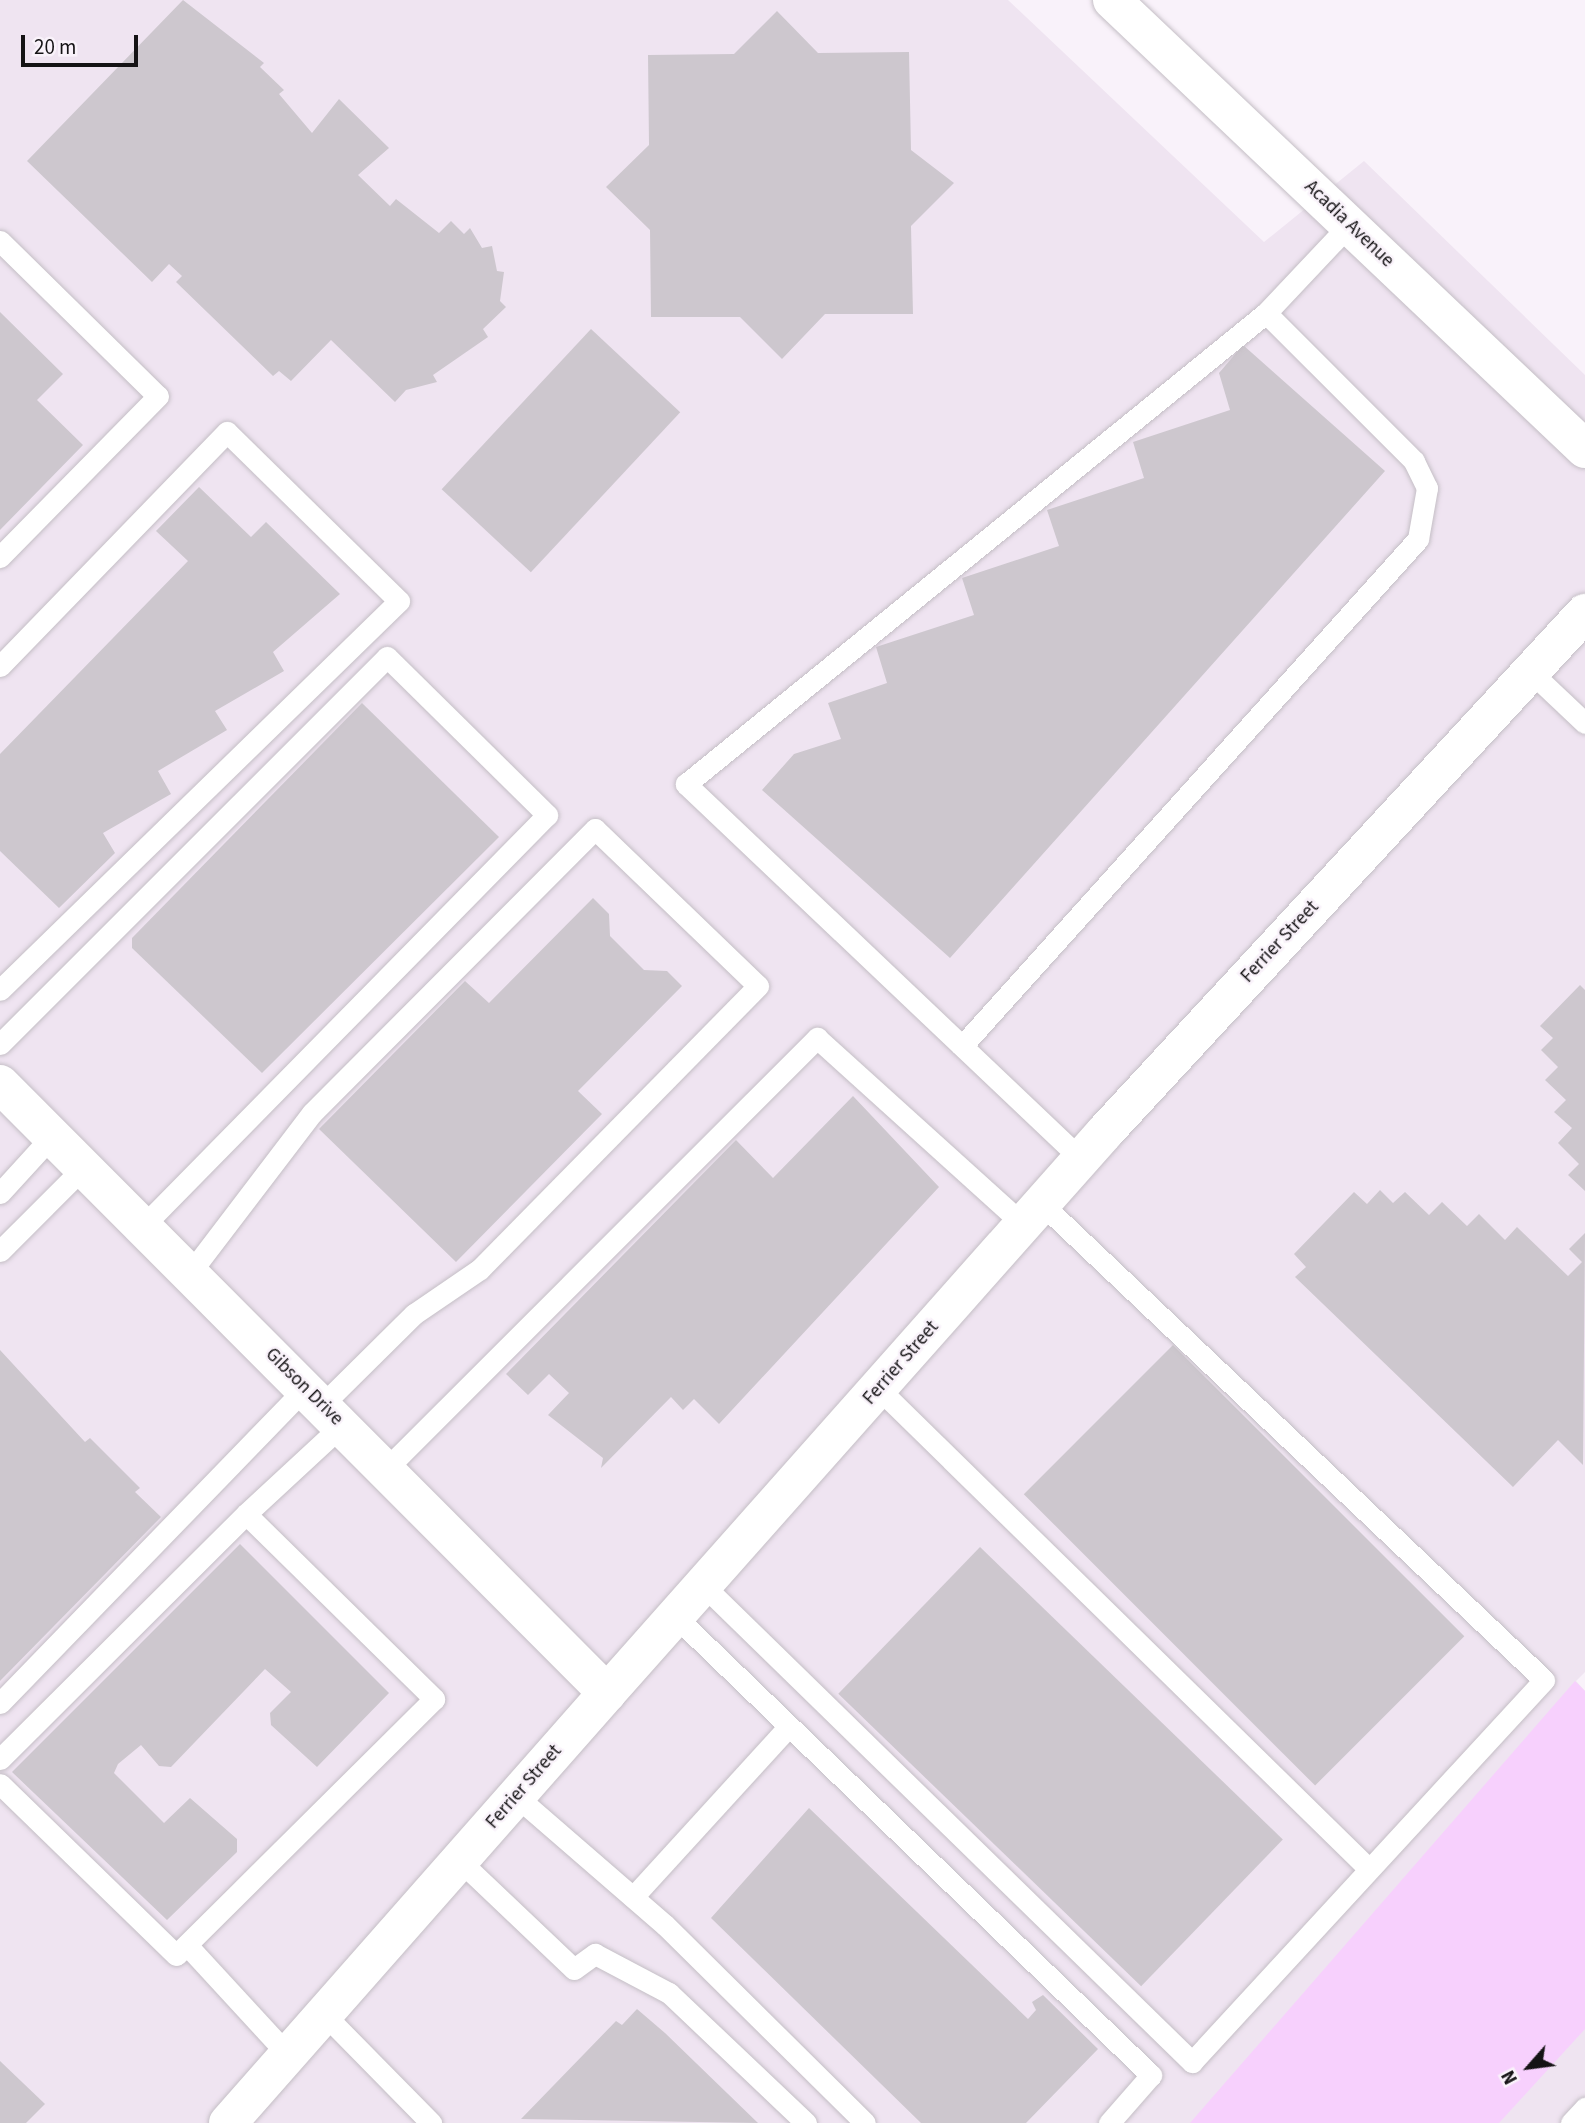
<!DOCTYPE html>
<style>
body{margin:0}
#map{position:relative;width:1585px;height:2123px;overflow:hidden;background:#f9f2fa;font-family:"Source Sans 3",sans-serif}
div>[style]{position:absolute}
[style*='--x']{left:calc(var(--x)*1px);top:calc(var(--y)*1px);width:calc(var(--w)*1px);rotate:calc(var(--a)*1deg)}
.built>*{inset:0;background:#efe4f1}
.green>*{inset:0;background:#f7d0fd}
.building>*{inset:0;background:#cdc7ce;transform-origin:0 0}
.roads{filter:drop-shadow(0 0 2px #c4bec5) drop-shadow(0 0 2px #c4bec5)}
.service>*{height:21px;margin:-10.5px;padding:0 10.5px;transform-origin:10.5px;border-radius:10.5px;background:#fff}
.minor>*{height:38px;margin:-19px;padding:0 19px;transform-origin:19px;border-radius:19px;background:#fff}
.secondary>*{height:38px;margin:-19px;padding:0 19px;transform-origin:19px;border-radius:19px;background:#fff}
span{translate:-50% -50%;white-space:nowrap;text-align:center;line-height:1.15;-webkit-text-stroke:5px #f9f2fa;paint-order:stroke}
.street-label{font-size:19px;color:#151315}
.north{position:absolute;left:1494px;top:2032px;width:70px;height:70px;-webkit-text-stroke:5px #f9f2fa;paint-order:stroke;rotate:242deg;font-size:19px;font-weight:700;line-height:28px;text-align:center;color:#151315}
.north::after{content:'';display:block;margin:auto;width:24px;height:32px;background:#151315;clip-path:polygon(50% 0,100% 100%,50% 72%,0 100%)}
.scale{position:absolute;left:21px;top:35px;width:117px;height:32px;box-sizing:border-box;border:4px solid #151315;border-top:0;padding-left:9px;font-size:21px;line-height:24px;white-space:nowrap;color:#151315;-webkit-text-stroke:5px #f9f2fa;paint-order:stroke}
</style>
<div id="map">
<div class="built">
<div style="clip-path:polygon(0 0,1008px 0,1264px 242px,1364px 161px,1585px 375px,1585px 1672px,1576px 1681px,1585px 1691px,1585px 2123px,0 2123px)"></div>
</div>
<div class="green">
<div style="clip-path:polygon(1575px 1681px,1585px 1691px,1585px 2029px,1499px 2123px,1190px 2123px)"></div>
</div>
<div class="building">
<div style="clip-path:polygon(183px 0,264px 63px,260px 67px,284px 90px,279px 94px,312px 133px,339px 99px,389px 148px,358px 175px,390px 206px,396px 199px,439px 233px,451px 221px,464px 234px,470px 228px,482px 248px,492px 246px,497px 271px,504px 272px,500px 301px,506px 307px,483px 329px,488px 337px,433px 375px,437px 382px,406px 390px,395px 402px,331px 340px,291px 381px,279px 371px,273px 376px,176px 282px,182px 276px,169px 264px,152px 282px,27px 161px)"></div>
<div style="clip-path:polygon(777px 11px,818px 53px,909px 52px,911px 150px,954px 183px,911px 226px,913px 314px,825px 314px,782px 359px,740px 317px,651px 317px,650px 230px,606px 187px,649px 145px,648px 55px,734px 54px)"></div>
<div style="clip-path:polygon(0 312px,63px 374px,37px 400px,83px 445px,0 530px)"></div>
<div style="left:591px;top:329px;width:122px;height:219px;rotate:43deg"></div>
<div style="clip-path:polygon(1243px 345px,1385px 471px,950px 958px,762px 790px,794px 754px,841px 739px,828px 703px,887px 683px,876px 647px,974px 615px,962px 578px,1059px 546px,1047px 510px,1144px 478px,1133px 442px,1230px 410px,1219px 373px)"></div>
<div style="clip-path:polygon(199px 487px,251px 537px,266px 522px,340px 594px,273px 652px,284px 671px,215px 711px,227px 730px,158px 771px,171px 794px,103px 833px,115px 853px,59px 908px,0 851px,0 754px,188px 561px,156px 531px)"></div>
<div style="clip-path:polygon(362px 703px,499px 837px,262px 1073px,132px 948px,132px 938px)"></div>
<div style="clip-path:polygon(593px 898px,609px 914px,610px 936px,644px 970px,667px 971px,682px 986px,578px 1091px,602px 1114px,456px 1262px,319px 1129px,465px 981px,489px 1003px)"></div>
<div style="clip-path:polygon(1580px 985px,1585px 990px,1585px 1191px,1568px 1175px,1579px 1164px,1558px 1143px,1572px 1128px,1554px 1112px,1566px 1100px,1545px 1080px,1558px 1067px,1541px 1050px,1553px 1038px,1540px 1026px)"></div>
<div style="clip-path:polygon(853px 1096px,939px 1187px,719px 1424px,694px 1399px,683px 1410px,671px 1397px,601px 1468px,603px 1458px,548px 1415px,569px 1393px,549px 1374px,528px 1395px,506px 1374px,736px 1140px,773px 1178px)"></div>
<div style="clip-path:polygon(1380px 1190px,1393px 1203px,1405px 1192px,1429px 1215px,1442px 1202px,1467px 1226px,1479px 1214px,1505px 1240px,1517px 1227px,1568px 1276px,1582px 1262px,1569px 1249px,1585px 1233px,1583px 1465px,1558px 1440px,1513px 1487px,1295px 1277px,1306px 1267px,1294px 1254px,1354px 1192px,1367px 1204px)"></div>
<div style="left:1173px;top:1345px;width:412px;height:211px;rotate:45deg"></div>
<div style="clip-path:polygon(0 1350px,85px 1442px,90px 1438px,140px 1488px,135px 1492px,161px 1517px,0 1681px)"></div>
<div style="clip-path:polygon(240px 1544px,389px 1693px,317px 1767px,271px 1725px,270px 1713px,291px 1692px,265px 1669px,171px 1767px,159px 1766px,141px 1745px,118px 1764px,114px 1773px,164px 1823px,190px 1798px,237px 1839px,237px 1852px,167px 1920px,12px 1772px)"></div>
<div style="left:980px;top:1547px;width:421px;height:204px;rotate:44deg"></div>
<div style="clip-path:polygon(809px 1808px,1028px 2019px,1036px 2010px,1032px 2002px,1043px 1995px,1098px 2049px,1026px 2123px,921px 2123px,711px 1918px)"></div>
<div style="clip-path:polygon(637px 2009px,665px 2033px,758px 2123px,521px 2119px,616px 2021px,622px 2025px)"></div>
<div style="clip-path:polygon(0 2061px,45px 2104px,26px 2123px,0 2123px)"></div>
</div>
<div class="roads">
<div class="service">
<div style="--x:0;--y:241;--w:221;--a:44.5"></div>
<div style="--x:158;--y:396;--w:226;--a:134.5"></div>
<div style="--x:0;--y:666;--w:326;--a:-45.9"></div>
<div style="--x:227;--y:432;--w:241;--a:44.5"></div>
<div style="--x:399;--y:601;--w:557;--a:135.73"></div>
<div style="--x:1531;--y:672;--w:74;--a:43.4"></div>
<div style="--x:0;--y:1044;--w:547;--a:-45"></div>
<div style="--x:387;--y:657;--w:225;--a:44.6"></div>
<div style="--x:547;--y:815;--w:575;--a:134.51"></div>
<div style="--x:962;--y:1046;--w:682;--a:-48.03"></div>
<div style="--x:1418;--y:539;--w:52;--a:-80"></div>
<div style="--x:1427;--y:488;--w:30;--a:-116"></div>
<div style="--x:1414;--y:461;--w:209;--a:-135"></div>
<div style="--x:1081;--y:1159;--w:545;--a:-136.49"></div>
<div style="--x:686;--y:784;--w:747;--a:-39.08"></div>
<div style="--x:1266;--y:313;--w:121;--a:-46.7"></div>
<div style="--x:0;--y:1193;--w:79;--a:-47.6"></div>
<div style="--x:0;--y:1251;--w:120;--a:-45"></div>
<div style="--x:190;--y:1273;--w:201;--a:-52.7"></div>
<div style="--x:312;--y:1113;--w:401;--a:-45.1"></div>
<div style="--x:595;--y:829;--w:226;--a:43.9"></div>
<div style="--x:758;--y:986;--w:397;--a:134.5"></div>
<div style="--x:480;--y:1269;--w:80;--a:145.7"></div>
<div style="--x:414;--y:1314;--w:129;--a:135.3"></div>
<div style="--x:878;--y:1388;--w:687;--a:44.41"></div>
<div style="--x:386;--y:1469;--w:610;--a:-45"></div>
<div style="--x:817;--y:1038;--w:278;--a:42.1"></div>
<div style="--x:246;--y:1514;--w:131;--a:-42.8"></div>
<div style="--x:704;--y:1586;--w:682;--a:44.29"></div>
<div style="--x:1192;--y:2062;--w:519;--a:-47.34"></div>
<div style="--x:1544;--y:1680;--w:693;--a:-136.52"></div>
<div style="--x:676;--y:1617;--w:660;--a:43.96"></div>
<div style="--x:1151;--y:2075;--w:64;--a:131.2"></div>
<div style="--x:0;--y:1703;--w:438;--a:-45.9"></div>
<div style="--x:0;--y:1759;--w:347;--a:-44.9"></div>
<div style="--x:246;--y:1514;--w:264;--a:44.5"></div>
<div style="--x:434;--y:1699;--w:363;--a:135.2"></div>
<div style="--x:176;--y:1955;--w:245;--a:-135.8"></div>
<div style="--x:516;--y:1796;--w:197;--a:40.9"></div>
<div style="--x:665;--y:1925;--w:281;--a:44.7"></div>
<div style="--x:459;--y:1860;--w:158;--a:43.5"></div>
<div style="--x:574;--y:1969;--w:26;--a:-36"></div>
<div style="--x:595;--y:1954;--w:84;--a:27.8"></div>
<div style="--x:669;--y:1993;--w:189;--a:43.5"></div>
<div style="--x:633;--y:1897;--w:231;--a:-47.6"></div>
<div style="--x:187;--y:1945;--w:149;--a:47.4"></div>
<div style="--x:324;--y:2014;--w:153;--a:45.5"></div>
<div style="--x:1571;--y:2123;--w:21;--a:-47"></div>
</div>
<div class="minor">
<div style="--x:1112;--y:0;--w:652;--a:43.51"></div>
<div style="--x:228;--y:2123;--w:573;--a:-48.61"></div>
</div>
<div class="secondary">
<div style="--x:0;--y:1084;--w:860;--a:45.09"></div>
<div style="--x:607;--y:1693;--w:750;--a:-48.4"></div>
<div style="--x:1105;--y:1132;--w:707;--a:-47.24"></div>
</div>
</div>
<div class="street-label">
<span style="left:1349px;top:224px;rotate:44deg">Acadia Avenue</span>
<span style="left:1280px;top:942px;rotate:-47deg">Ferrier Street</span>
<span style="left:901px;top:1363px;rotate:-49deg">Ferrier Street</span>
<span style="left:304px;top:1387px;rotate:45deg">Gibson Drive</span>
<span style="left:524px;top:1787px;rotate:-49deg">Ferrier Street</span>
</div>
<div class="north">N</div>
<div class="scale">20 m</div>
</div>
